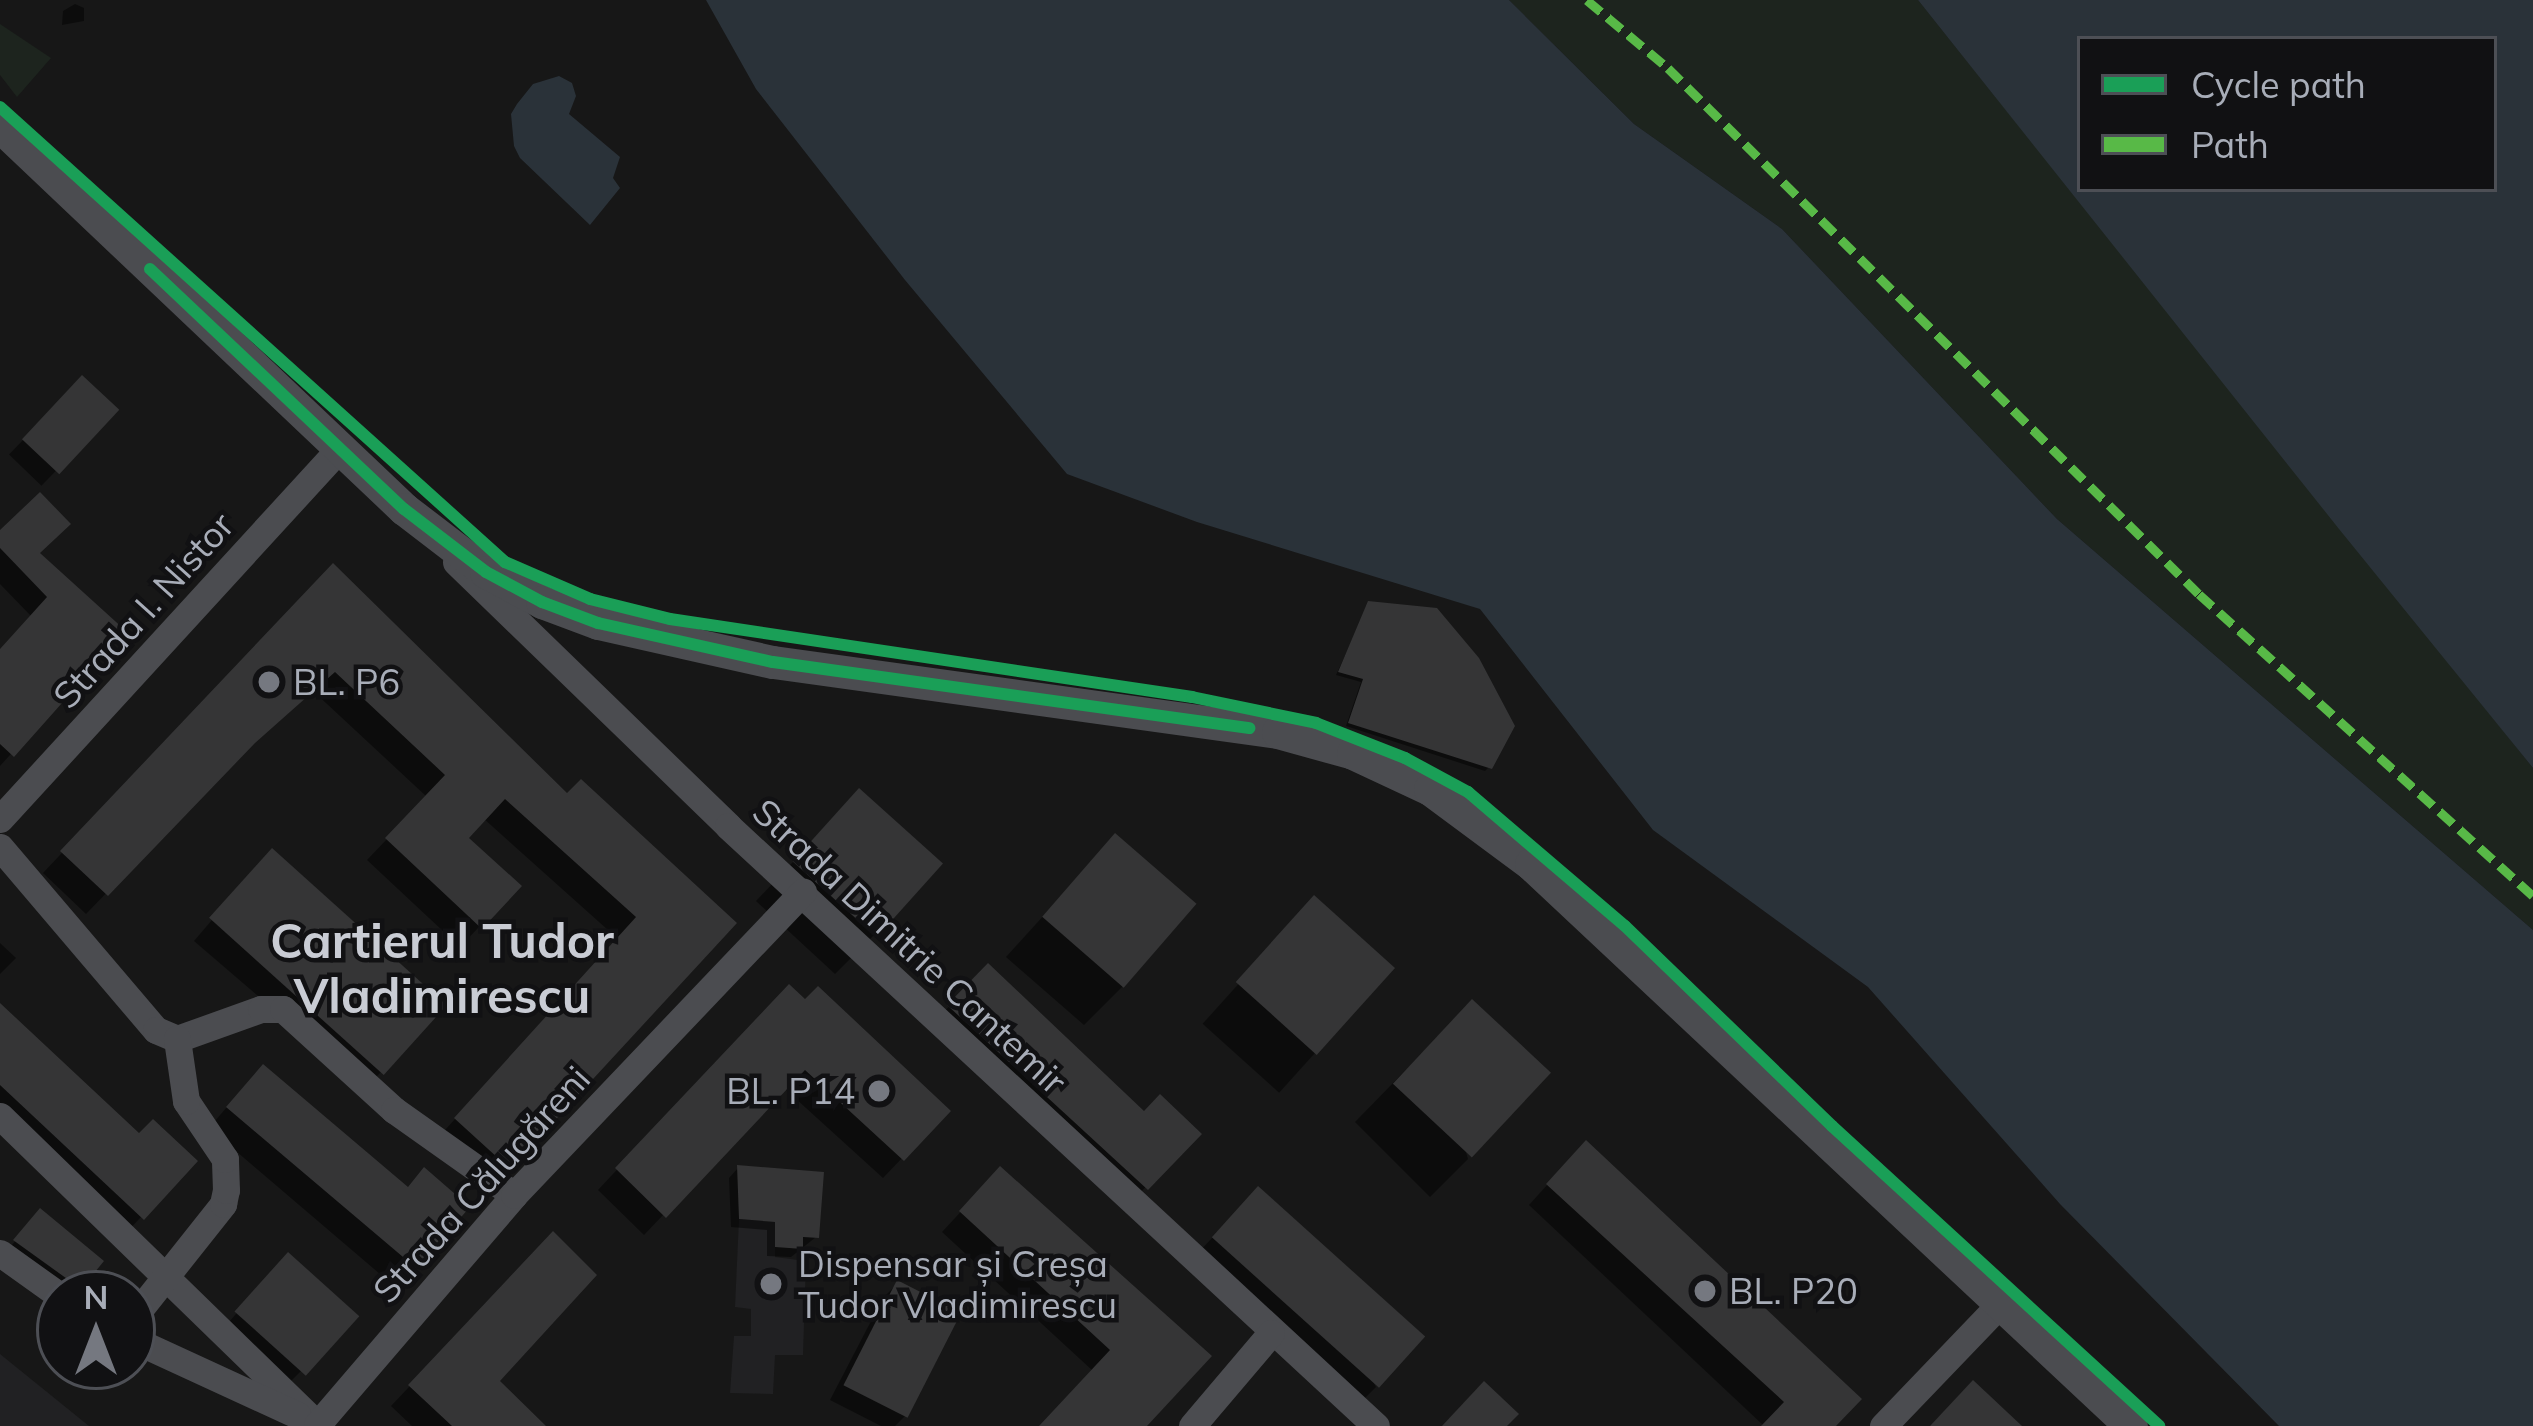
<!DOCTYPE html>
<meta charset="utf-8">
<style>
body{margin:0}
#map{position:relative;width:2533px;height:1426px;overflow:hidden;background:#171717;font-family:Mulish,sans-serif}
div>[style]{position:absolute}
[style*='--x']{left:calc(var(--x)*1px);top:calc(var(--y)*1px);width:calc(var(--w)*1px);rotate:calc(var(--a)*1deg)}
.built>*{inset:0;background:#212123}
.green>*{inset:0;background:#1d241e}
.water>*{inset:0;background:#2a3239}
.shadow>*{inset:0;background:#0007;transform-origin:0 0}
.building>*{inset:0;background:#353536;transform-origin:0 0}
.minor>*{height:27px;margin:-13.5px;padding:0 13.5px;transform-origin:13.5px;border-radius:13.5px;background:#4b4c50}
.tertiary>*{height:33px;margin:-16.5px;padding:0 16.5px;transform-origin:16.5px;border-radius:16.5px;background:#4b4c50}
.quiet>*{height:9px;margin-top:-4.5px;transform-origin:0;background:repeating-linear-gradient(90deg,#58b947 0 18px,transparent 0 27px)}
.cycleway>*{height:12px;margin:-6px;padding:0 6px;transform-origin:6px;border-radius:6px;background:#1a9f57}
.dots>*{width:33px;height:33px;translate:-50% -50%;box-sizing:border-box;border:6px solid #111113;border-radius:50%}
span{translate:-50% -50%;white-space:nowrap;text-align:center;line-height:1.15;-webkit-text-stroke:9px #111113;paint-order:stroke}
.street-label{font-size:36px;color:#a8adb8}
.poi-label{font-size:36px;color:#a8adb8}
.left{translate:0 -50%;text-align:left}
.right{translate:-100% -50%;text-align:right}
.district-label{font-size:48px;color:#c9ccd4;font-weight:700}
.legend{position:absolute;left:2077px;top:36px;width:420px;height:156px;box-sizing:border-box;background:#111113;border:3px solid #4d4f55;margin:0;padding:15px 21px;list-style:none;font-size:36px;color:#a8adb8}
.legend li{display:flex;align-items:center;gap:24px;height:60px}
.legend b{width:60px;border:3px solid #4d4f55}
.north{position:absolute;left:36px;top:1270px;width:120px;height:120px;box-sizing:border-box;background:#111113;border:3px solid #4d4f55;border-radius:50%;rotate:0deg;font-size:33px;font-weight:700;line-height:48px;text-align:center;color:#a8adb8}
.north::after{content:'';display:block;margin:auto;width:42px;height:54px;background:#757880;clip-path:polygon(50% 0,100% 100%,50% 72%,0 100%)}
</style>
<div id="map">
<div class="built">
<div style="clip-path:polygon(739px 1219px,775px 1222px,775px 1257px,806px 1261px,803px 1355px,775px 1355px,773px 1394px,730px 1393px,734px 1336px,751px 1336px,751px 1309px,735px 1307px)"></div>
<div style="clip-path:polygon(0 1354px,89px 1426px,0 1426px)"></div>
</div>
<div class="green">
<div style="clip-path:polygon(1509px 0,1918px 0,2533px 768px,2533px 930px,2057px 519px,1782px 229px,1634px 124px)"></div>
<div style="clip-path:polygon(0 24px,51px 58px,17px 97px,0 75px)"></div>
</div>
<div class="water">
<div style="clip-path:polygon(706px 0,1509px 0,1634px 124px,1782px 229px,2057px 519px,2533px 930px,2533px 1426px,2279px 1426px,2060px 1204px,1868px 987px,1653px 830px,1480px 609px,1197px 522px,1067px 474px,905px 280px,756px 89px)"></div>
<div style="clip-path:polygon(evenodd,1918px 0,2533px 0,2533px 768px,2339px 529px,1918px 0,2494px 39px,2494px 189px,2080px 189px,2080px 39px,2494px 39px)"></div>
<div style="clip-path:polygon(559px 76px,572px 83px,576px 96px,569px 114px,620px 157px,613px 178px,620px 188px,590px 225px,520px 158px,514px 146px,511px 114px,517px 104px,533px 84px)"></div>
</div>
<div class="shadow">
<div style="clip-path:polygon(75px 4px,84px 8px,84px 21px,62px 25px,63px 11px)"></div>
<div style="left:82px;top:379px;width:45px;height:105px;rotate:44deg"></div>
<div style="clip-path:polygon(0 534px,36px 554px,122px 631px,0 766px,0 651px,31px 616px,0 584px)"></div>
<div style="clip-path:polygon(313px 587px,567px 797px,733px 923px,488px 1187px,436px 1140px,618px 939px,483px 818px,465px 838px,517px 887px,460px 947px,367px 860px,427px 797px,312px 690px,238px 757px,86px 914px,43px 873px)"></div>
<div style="clip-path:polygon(1369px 604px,1489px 767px,1485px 771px,1346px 726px,1361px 682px,1336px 675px)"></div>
<div style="clip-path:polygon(859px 792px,873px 936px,835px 974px,756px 901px)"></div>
<div style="clip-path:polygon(1115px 837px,1122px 987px,1084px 1025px,1006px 957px)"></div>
<div style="clip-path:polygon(253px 872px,384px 1069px,365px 1088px,194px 941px)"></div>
<div style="left:1315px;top:899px;width:103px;height:168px;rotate:42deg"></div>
<div style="clip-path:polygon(0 943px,16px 958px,0 974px)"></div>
<div style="clip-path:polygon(988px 967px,1143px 1115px,1198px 1134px,1126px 1207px,930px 1026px)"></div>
<div style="clip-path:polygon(0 1007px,141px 1217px,122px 1237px,0 1123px)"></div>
<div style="clip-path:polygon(769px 1007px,947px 1111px,883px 1178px,784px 1088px,644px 1235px,598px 1190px)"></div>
<div style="clip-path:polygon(1434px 1041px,1468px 1159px,1430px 1197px,1355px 1122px)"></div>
<div style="clip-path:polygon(244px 1087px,406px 1189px,466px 1207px,394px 1286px,209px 1128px)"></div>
<div style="clip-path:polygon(1567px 1163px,1832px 1426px,1764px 1426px,1529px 1205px)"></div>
<div style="clip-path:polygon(738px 1168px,816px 1237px,791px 1257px,767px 1256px,767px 1230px,731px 1227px,729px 1178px)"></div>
<div style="clip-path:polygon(981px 1190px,1207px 1356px,1143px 1426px,1042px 1426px,1093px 1371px,942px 1232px)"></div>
<div style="clip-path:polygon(1258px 1190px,1376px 1387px,1357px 1406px,1193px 1258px)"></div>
<div style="clip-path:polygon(31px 1222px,100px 1262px,73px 1294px,64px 1294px,7px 1251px)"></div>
<div style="clip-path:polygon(534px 1255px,496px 1381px,541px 1426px,412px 1426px,391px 1406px)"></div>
<div style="clip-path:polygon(274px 1270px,355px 1317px,282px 1390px,223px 1329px)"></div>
<div style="clip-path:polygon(897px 1284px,905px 1416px,895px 1426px,881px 1426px,830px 1400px,883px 1298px)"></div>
</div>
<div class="building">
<div style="left:82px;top:375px;width:51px;height:88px;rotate:43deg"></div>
<div style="clip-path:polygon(40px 492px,71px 524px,40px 553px,126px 631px,14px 757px,0 744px,0 649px,47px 597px,0 548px,0 530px)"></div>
<div style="clip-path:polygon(333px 563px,567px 793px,581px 779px,737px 923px,510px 1169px,454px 1118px,636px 917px,505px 799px,469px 838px,522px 886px,482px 929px,385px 838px,445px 775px,335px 672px,255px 743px,108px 896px,60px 851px)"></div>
<div style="clip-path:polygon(1368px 601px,1437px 608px,1479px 658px,1515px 726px,1492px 769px,1348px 723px,1363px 679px,1338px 672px)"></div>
<div style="left:859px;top:788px;width:113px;height:99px;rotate:42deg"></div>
<div style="left:1115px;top:833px;width:108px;height:111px;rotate:41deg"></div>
<div style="left:272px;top:848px;width:235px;height:94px;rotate:42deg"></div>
<div style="left:1314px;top:895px;width:109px;height:117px;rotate:42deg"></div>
<div style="clip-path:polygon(988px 963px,1144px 1111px,1160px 1094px,1202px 1134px,1148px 1190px,947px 1005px)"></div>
<div style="clip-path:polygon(789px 984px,805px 999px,818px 986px,951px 1111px,904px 1161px,805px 1070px,666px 1218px,615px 1168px)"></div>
<div style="left:1472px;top:999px;width:108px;height:116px;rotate:43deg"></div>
<div style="clip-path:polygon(0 1003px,139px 1133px,153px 1119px,198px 1161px,144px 1220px,0 1085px)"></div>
<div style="clip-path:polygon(263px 1064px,408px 1187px,424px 1167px,470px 1207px,416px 1268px,226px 1107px)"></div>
<div style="clip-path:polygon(1586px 1140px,1862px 1399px,1836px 1426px,1761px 1426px,1784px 1402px,1546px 1184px)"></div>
<div style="clip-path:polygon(737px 1165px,824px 1172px,819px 1238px,803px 1237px,803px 1249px,775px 1247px,775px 1222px,739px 1219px)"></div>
<div style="clip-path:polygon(1000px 1166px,1212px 1356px,1147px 1426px,1039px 1426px,1110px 1350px,959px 1211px)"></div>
<div style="left:1258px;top:1186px;width:225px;height:69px;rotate:42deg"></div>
<div style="clip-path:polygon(40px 1208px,104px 1261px,77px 1294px,70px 1281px,13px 1240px)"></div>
<div style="clip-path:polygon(553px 1231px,597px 1275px,500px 1381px,546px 1426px,452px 1426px,408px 1385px)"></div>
<div style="left:288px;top:1252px;width:96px;height:80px;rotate:42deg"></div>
<div style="left:897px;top:1280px;width:72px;height:118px;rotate:27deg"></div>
<div style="clip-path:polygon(1973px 1380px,2022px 1426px,1930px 1426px)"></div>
<div style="clip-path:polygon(1484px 1381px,1519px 1414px,1507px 1426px,1442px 1426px)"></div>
</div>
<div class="minor">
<div style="--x:456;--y:562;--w:379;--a:44.1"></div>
<div style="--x:728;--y:826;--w:883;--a:42.8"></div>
<div style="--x:0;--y:819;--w:502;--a:-47.5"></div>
<div style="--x:0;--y:847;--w:240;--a:49.6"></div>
<div style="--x:156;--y:1030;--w:23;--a:23"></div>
<div style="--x:177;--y:1039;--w:89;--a:-19.7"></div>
<div style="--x:261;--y:1009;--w:22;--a:0"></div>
<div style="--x:283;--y:1009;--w:150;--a:42.3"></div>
<div style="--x:394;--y:1110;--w:147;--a:35.3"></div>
<div style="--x:0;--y:1116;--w:445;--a:44.2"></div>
<div style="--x:0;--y:1253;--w:74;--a:35.6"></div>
<div style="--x:132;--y:1319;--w:147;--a:-51.6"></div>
<div style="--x:223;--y:1204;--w:14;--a:-78"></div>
<div style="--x:226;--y:1190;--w:31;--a:-92"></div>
<div style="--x:225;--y:1159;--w:70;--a:-123.9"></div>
<div style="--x:186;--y:1101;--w:63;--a:-98.3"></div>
<div style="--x:132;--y:1339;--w:182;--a:24.7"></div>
<div style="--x:317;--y:1425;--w:303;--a:-49.4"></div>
<div style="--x:514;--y:1195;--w:419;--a:-46.4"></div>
<div style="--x:1192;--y:1426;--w:122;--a:-49.7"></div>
<div style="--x:1883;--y:1426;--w:170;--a:-46.2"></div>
</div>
<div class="tertiary">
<div style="--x:0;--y:126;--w:557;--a:43.47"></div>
<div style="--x:404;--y:509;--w:103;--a:37.5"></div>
<div style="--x:486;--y:572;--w:64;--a:28.2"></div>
<div style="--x:542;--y:602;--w:60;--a:20.6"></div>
<div style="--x:598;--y:623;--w:179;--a:12.6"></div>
<div style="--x:773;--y:662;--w:510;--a:7.89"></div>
<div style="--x:1278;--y:732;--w:78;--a:15.6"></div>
<div style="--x:1353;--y:753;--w:85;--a:25.1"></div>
<div style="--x:1430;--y:789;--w:126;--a:36.6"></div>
<div style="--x:1531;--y:864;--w:822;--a:43.13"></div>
</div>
<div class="quiet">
<div style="--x:1587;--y:0;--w:106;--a:40"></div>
<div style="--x:1668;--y:68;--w:747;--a:44.73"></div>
<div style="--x:2199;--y:594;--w:450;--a:42.1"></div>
</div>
<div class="cycleway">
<div style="--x:0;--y:107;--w:680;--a:42.02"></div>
<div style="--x:505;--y:562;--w:93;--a:23.5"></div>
<div style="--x:590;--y:599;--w:82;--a:14"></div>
<div style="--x:670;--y:619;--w:528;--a:8.5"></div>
<div style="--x:1192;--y:697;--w:127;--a:11.8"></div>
<div style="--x:1316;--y:723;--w:96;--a:21.5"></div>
<div style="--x:1405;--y:758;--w:72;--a:28.4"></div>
<div style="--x:1468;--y:792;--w:206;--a:40.5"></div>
<div style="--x:1625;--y:926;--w:288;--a:44"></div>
<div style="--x:1832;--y:1126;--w:444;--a:42.5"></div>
<div style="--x:150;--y:269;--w:349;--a:43.4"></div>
<div style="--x:404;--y:509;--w:103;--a:37.5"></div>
<div style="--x:486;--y:572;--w:64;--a:28.2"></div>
<div style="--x:542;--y:602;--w:60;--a:20.6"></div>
<div style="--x:598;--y:623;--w:179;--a:12.6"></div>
<div style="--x:773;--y:662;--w:481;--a:7.9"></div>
</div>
<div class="dots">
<div style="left:269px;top:682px;background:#757880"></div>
<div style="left:879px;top:1091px;background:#757880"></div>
<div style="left:771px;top:1284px;background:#757880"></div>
<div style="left:1705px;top:1291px;background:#757880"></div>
</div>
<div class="street-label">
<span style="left:143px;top:610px;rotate:-48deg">Strada I. Nistor</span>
<span style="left:910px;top:946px;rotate:43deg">Strada Dimitrie Cantemir</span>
<span style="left:481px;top:1184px;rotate:-48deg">Strada Călugăreni</span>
</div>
<div class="poi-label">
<span class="left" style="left:293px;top:682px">BL. P6</span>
<span class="right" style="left:855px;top:1091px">BL. P14</span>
<span class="left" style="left:798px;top:1284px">Dispensar și Creșa<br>Tudor Vladimirescu</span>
<span class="left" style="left:1729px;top:1291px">BL. P20</span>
</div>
<div class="district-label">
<span style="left:442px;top:968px">Cartierul Tudor<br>Vladimirescu</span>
</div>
<ul class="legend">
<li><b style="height:15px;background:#1a9f57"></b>Cycle path</li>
<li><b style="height:15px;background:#58b947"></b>Path</li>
</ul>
<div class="north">N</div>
</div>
